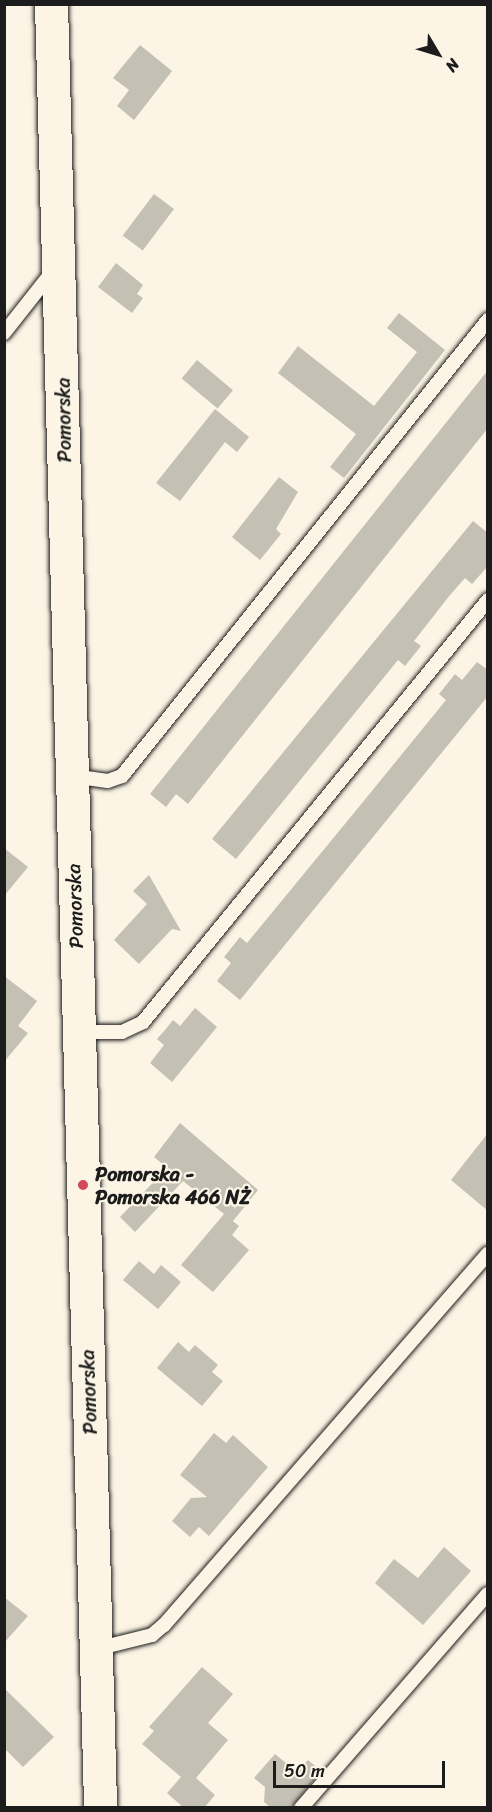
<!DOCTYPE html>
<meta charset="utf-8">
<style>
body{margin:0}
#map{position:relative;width:492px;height:1812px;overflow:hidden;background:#fcf5e5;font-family:Sriracha,sans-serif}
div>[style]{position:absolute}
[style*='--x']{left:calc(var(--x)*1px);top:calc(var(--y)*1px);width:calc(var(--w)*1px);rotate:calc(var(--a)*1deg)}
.building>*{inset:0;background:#c4c0b3;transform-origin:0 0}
.roads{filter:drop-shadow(0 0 2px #1c1c1c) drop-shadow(0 0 2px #1c1c1c)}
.lane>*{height:14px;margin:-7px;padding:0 7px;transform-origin:7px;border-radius:7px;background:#fcf5e5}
.secondary>*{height:33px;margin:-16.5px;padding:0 16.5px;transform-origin:16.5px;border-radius:16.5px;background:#fcf5e5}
.dots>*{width:16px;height:16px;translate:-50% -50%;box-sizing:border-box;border:3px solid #fcf5e5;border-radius:50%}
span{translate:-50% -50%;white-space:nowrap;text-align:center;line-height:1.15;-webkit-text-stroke:4.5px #fcf5e5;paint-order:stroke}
.street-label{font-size:20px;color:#1c1c1c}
.poi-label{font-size:20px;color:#1c1c1c;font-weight:700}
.left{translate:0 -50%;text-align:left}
.frame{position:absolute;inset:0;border:6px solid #1c1c1c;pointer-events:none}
.north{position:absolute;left:408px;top:24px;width:60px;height:60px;-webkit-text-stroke:4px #fcf5e5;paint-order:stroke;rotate:128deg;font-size:16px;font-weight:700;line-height:24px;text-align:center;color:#1c1c1c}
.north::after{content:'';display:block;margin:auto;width:21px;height:27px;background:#1c1c1c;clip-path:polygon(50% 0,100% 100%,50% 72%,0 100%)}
.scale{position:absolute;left:273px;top:1761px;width:172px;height:27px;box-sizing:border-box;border:3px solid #1c1c1c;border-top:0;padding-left:8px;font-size:18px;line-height:21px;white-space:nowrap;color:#1c1c1c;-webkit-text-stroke:4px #fcf5e5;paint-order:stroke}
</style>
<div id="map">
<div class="building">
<div style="clip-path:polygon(140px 45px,172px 71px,134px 120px,117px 106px,129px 90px,113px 78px)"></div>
<div style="left:154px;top:194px;width:25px;height:52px;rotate:37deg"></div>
<div style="clip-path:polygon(116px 263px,143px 285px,137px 294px,143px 298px,132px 313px,98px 287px)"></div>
<div style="clip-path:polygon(399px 313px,445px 350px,344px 478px,330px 467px,356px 434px,278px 373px,298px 346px,374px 406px,417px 352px,387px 328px)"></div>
<div style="left:197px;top:360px;width:47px;height:24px;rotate:40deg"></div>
<div style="clip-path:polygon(488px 370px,488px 428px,188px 804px,176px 794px,166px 807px,150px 794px)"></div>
<div style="clip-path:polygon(215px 409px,249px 437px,237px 452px,225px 442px,180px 501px,156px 483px)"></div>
<div style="clip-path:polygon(279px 477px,298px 492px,276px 529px,281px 534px,260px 560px,232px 537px)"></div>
<div style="clip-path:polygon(473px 521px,488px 533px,488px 566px,472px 584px,465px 578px,450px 595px,414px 641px,421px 646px,405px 666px,398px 660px,236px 859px,212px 839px)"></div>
<div style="clip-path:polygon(477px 662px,488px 670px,488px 696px,240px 1000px,217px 981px,231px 963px,224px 957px,240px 937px,247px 943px,358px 808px,446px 700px,439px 694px,455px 674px,462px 680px)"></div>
<div style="clip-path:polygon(4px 848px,28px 867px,4px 896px)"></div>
<div style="clip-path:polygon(149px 875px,181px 931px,172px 929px,139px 964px,114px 940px,147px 904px,133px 891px)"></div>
<div style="clip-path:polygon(4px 976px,37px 1001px,18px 1026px,28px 1033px,4px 1062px)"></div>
<div style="clip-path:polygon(195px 1008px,217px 1027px,172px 1082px,150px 1063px,164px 1045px,157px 1039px,165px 1030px,173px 1020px,180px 1026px)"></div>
<div style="clip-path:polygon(180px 1123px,258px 1190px,233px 1221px,229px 1218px,239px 1226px,232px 1235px,249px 1250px,213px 1292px,181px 1265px,224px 1214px,183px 1181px,135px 1232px,120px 1217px,167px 1168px,154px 1157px)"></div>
<div style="clip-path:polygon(488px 1133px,488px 1211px,451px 1180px)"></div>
<div style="clip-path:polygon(139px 1261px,154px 1274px,161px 1265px,181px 1282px,158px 1309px,123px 1280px)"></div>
<div style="clip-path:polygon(178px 1342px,189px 1352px,195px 1345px,218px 1365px,212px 1372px,223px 1381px,202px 1406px,157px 1368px)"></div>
<div style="clip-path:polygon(214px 1433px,226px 1443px,233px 1435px,268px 1467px,209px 1536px,199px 1527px,190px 1537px,172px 1521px,191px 1498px,207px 1497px,180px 1475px)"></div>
<div style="clip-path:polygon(444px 1547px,471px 1571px,423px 1625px,375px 1583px,394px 1559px,418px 1578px)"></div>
<div style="clip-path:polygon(4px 1597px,28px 1616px,4px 1643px)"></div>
<div style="clip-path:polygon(202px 1667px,233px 1694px,208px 1723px,228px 1740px,196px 1778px,215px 1795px,204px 1808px,184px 1808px,167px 1793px,181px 1777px,142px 1744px,154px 1731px,149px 1727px)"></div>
<div style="clip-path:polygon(4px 1688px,54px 1737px,23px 1767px,4px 1748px)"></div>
<div style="clip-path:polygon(275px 1754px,297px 1772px,308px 1760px,321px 1771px,291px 1808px,271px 1808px,264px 1802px,265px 1787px,254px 1778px)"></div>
</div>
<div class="roads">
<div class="lane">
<div style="--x:4;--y:333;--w:79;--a:-51.7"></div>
<div style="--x:72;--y:776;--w:36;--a:8"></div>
<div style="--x:108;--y:781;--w:15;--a:-20"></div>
<div style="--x:122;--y:776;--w:585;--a:-51.25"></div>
<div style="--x:79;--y:1032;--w:43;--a:0"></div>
<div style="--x:122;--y:1032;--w:23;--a:-25"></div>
<div style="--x:143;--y:1022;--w:545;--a:-50.73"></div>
<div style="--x:96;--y:1649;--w:58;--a:-14"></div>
<div style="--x:152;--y:1635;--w:16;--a:-40"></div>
<div style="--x:164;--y:1625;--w:493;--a:-48.9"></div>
<div style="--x:301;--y:1808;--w:284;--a:-48.9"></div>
</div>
<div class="secondary">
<div style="--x:51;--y:4;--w:1805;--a:88.44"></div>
</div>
</div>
<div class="dots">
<div style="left:83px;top:1185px;background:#d1495b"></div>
</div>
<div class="street-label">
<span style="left:64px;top:420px;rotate:-91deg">Pomorska</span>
<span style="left:75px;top:906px;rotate:-92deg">Pomorska</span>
<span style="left:89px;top:1392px;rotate:-92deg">Pomorska</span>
</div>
<div class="poi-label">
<span class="left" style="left:95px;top:1186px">Pomorska -<br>Pomorska 466 NŻ</span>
</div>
<div class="frame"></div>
<div class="north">N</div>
<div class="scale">50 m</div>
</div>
